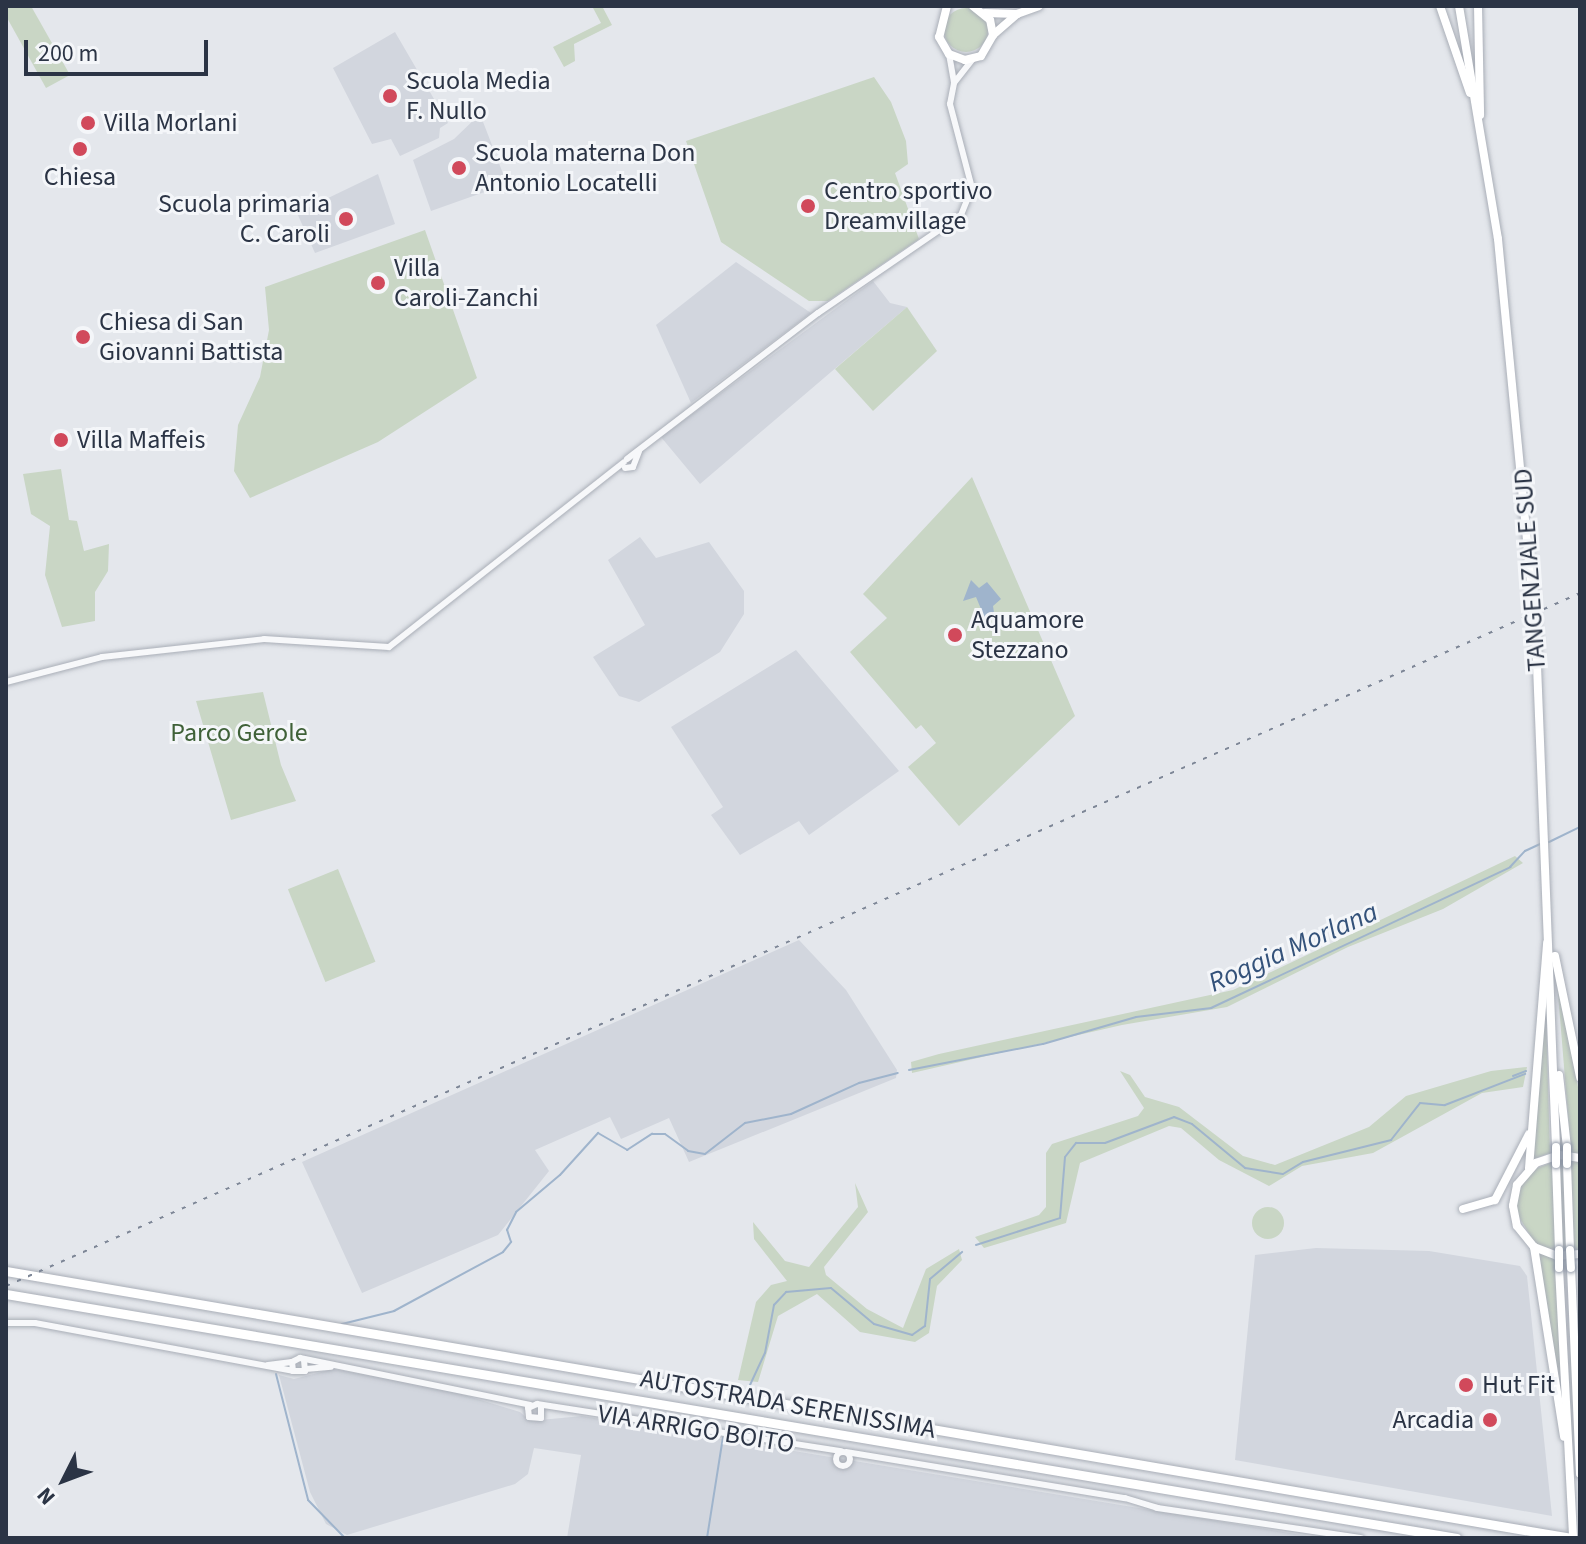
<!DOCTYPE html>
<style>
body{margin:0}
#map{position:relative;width:1586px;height:1544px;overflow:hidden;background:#e4e7ec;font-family:"Source Sans 3",sans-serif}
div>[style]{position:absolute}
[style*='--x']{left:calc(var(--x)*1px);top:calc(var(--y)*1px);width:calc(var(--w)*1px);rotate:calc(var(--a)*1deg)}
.built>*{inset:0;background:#d2d6de}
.green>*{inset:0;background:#c9d6c5;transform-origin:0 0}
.round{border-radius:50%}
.water>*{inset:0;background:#9fb4cc}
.stream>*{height:2px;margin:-1px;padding:0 1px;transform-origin:1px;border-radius:1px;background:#9fb4cc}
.roads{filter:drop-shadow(0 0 2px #a9aeb7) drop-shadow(0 0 2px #a9aeb7)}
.tertiary>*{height:6px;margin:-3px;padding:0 3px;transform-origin:3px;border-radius:3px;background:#f7f8fa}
.tertiary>.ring{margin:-3px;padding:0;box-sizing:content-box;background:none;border:6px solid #f7f8fa;border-radius:50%}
.primary>*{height:8px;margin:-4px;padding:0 4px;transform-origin:4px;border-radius:4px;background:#fff}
.trunk>*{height:8px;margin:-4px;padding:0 4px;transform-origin:4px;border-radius:4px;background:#fff}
.motorway>*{height:9px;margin:-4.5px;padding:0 4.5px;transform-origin:4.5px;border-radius:4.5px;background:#fff}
.rail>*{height:2px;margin-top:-1px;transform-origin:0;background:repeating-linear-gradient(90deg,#7d8696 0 4px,transparent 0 12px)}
.bridges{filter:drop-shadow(0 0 2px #8b94a3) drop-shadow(0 0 2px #8b94a3)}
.trunk-bridge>*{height:8px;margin:-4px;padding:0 4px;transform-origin:4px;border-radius:4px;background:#fff}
.dots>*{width:22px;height:22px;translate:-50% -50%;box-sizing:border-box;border:4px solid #f4f6f9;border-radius:50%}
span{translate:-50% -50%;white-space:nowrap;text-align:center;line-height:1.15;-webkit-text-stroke:6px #f4f6f9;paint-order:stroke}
.poi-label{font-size:26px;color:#2b3445}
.left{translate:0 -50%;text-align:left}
.right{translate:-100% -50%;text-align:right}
.street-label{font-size:26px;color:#2b3445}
.park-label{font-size:26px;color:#3f6138}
.water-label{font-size:28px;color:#34527a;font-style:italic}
.frame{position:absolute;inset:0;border:8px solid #2b3445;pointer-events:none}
.north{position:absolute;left:24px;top:1440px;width:80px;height:80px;-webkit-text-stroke:6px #f4f6f9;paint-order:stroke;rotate:228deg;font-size:22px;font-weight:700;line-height:32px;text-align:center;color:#2b3445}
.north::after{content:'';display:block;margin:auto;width:28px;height:36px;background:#2b3445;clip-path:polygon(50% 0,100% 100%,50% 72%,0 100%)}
.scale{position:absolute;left:24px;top:40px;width:184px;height:36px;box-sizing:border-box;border:4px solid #2b3445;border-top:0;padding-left:10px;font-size:24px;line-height:28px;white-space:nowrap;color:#2b3445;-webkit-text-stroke:6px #f4f6f9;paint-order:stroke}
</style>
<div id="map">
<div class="built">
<div style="clip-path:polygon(395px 32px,448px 123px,440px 128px,439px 138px,400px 156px,391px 139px,372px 144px,333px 68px)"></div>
<div style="clip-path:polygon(480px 114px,507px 184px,431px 211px,413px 160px,454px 139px)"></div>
<div style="clip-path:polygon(378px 174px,395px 224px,315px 253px,297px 213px)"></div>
<div style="clip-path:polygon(736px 262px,811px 313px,691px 403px,656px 325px)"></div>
<div style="clip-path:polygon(873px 281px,890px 303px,907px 307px,700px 484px,661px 437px)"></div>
<div style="clip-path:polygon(640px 537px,656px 558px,709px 542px,744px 591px,744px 614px,720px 652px,639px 702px,619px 696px,593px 657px,645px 625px,608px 560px)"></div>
<div style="clip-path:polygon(796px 650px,899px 771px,809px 835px,799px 821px,740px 855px,711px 815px,723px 807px,671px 727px)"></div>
<div style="clip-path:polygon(799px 940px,846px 990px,897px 1070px,896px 1078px,689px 1162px,669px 1118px,621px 1139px,610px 1117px,535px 1150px,549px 1171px,498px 1235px,362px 1293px,302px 1162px)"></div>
<div style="clip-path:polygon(1316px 1248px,1429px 1251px,1520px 1266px,1527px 1276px,1552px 1516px,1235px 1460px,1255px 1255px)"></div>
<div style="clip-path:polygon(333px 1369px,445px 1389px,520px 1412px,530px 1421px,582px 1416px,1320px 1538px,567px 1538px,581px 1455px,534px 1448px,528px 1474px,515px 1484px,347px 1535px,326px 1524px,310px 1492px,279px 1375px,294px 1379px)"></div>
</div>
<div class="green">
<div style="clip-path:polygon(6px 6px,31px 6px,70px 75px,46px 88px,6px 16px)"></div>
<div style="clip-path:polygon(592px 6px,602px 6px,612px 25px,574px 44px,575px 61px,564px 67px,553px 47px,601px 23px)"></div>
<div class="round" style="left:944px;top:8px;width:44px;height:44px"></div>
<div style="clip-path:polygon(874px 77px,891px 102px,906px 141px,908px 164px,895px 173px,919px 239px,828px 301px,809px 301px,721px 242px,686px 141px)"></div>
<div style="clip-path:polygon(425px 230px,477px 378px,378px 442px,250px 498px,234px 471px,238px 425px,260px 377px,269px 330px,265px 287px)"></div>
<div style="clip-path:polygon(907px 307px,937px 351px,873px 411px,835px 369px)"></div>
<div style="clip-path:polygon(61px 469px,69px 520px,77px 521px,84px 551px,109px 544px,108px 571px,95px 592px,95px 621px,62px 627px,45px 575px,50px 526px,31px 514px,23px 474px)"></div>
<div style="clip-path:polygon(972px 477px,1075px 716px,959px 826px,908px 767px,936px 743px,921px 725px,916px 729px,850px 652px,887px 618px,863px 594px)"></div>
<div style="clip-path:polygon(263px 692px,281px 765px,296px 801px,231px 820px,196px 701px)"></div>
<div style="clip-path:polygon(1515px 856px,1523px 863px,1443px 909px,1348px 947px,1227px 1007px,1122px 1025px,912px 1073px,911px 1062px,939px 1054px,1233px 990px)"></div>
<div style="left:338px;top:869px;width:100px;height:54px;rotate:68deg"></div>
<div style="clip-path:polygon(1557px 981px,1580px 1097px,1580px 1155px,1571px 1152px)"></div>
<div style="clip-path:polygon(1545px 984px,1550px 1153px,1533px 1159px)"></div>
<div style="clip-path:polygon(1527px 1067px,1523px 1087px,1482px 1093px,1373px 1153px,1302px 1166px,1269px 1186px,1219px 1160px,1181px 1128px,1169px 1126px,1080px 1163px,1066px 1223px,984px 1248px,975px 1237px,1039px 1215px,1046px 1207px,1046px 1153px,1052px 1144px,1138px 1116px,1144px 1108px,1120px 1071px,1130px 1075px,1145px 1097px,1179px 1107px,1243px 1156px,1275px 1165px,1369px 1127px,1406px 1096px,1491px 1071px)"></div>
<div style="clip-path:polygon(1561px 1159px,1580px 1162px,1580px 1249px,1567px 1253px,1536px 1245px,1516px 1212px,1517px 1191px,1532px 1170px)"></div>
<div style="clip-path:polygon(855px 1183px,868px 1212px,824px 1267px,826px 1275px,867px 1309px,903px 1328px,926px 1269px,959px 1249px,962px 1260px,937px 1286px,929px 1333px,915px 1342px,860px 1332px,817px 1294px,778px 1316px,758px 1382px,738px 1380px,756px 1302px,771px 1285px,787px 1281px,754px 1239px,753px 1222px,785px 1261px,809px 1267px,858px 1207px)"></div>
<div class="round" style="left:1252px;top:1207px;width:32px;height:32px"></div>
<div style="clip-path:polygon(1536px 1251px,1556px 1258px,1567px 1445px)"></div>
</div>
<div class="water">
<div style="clip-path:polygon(971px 580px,979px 588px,987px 582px,1001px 599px,993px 606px,995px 619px,986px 621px,976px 597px,963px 601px)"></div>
</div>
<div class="stream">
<div style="--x:1549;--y:842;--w:34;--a:-26"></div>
<div style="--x:909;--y:1070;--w:136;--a:-11"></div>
<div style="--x:1043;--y:1044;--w:97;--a:-16.2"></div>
<div style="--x:1136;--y:1017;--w:76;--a:-6.8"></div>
<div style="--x:1211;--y:1008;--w:331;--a:-25.2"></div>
<div style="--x:1510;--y:867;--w:22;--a:-47"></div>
<div style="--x:1525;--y:851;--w:19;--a:-25"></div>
<div style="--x:1513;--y:1076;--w:14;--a:-21"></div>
<div style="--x:976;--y:1245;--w:88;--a:-17.8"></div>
<div style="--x:1060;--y:1218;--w:61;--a:-85.3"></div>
<div style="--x:1065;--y:1157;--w:18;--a:-52"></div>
<div style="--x:1076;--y:1143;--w:29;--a:0"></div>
<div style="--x:1105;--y:1143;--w:74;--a:-20.6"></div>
<div style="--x:1174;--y:1117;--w:19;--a:21"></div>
<div style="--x:1192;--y:1124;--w:69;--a:39.7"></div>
<div style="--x:1245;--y:1168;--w:38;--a:9"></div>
<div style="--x:1283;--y:1174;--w:23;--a:-31"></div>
<div style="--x:1303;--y:1162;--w:91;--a:-14"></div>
<div style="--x:1391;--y:1140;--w:47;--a:-51.9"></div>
<div style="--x:1420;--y:1103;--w:25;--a:5"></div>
<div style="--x:1445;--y:1105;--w:86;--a:-21.2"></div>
<div style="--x:342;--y:1324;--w:54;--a:-14"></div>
<div style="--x:394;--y:1311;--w:124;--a:-28.4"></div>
<div style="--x:503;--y:1252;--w:13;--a:-51"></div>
<div style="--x:511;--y:1242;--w:13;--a:-108"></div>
<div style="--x:507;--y:1230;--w:20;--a:-63"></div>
<div style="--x:516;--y:1212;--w:57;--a:-40.1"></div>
<div style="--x:560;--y:1175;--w:57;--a:-47.9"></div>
<div style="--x:598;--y:1133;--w:34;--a:30"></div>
<div style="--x:627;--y:1150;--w:30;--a:-33"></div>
<div style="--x:652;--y:1134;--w:13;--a:0"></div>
<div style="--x:665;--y:1134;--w:29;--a:36"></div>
<div style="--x:688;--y:1151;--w:17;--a:10"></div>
<div style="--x:705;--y:1154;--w:51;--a:-37.8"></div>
<div style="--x:745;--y:1123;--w:47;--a:-11.1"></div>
<div style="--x:791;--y:1114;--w:75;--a:-24.5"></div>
<div style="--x:859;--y:1083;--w:40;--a:-14.4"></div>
<div style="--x:276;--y:1374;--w:130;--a:75.7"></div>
<div style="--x:308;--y:1500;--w:53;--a:45.8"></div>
<div style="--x:750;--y:1385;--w:35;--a:-65"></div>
<div style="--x:765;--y:1353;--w:49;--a:-79.4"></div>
<div style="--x:774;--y:1305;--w:18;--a:-47"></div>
<div style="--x:786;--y:1292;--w:45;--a:-5.1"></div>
<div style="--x:831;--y:1288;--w:56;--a:39.9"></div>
<div style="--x:874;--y:1324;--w:40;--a:16"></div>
<div style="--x:912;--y:1335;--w:16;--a:-35"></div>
<div style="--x:925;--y:1326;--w:47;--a:-83.9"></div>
<div style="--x:930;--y:1279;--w:42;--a:-40.2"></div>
<div style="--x:707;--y:1538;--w:102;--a:-81"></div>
</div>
<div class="roads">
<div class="tertiary">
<div style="--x:949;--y:54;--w:28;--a:80"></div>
<div style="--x:627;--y:459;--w:240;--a:-37.4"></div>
<div style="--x:818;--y:313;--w:173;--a:-34.4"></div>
<div style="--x:961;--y:215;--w:29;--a:-68"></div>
<div style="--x:972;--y:188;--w:87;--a:-104.7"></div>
<div style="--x:950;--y:104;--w:21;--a:-79"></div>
<div style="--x:954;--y:83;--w:31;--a:-52"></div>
<div style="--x:625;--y:468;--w:8;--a:-7"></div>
<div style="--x:633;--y:467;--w:17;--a:-69"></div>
<div style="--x:6;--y:682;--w:99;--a:-14.6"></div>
<div style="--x:102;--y:657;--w:163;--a:-6.3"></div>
<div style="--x:264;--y:639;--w:125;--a:3.7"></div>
<div style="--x:389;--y:647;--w:299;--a:-38.2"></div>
<div style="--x:6;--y:1323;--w:29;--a:0"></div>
<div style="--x:35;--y:1323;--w:262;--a:10.5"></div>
<div style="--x:304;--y:1360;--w:11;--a:85"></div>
<div style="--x:305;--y:1371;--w:12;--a:180"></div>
<div style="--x:293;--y:1371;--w:9;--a:-96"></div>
<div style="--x:292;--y:1362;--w:9;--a:-27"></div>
<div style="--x:300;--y:1358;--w:235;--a:11.5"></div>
<div style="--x:268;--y:1365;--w:24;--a:-7"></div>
<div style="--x:306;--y:1369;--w:25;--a:-5"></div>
<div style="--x:541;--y:1406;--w:12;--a:90"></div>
<div style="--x:541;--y:1418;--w:12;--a:-175"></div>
<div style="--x:529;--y:1417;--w:9;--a:-96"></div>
<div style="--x:528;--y:1408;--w:10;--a:-24"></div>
<div style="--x:537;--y:1404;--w:308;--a:8.8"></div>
<div class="ring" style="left:836px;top:1452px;width:8px;height:8px"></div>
<div style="--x:846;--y:1452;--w:283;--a:9.4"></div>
<div style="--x:1125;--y:1498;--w:34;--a:17"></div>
<div style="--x:1157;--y:1508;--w:206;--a:8.4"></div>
</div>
<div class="primary">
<div style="--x:947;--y:6;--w:32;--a:104"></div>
<div style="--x:939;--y:37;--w:20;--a:60"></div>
<div style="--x:949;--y:54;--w:17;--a:21"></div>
<div style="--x:965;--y:60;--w:16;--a:-14"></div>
<div style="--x:981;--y:56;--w:24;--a:-60"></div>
<div style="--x:993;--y:35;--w:15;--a:-101"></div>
<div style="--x:990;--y:20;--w:22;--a:-141"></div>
<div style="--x:985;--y:13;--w:32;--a:2"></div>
<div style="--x:1017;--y:14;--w:23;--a:-20"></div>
<div style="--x:993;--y:35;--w:32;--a:-41"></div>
<div style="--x:1580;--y:1158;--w:21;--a:-172"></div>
<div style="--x:1559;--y:1155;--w:24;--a:161"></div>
<div style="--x:1536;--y:1163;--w:29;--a:131"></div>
<div style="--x:1517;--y:1185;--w:21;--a:101"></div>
<div style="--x:1513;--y:1206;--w:20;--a:79"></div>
<div style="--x:1517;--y:1226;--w:27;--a:51"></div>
<div style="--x:1534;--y:1247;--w:25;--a:21"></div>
<div style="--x:1557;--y:1256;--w:23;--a:-5"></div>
</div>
<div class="trunk">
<div style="--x:1440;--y:6;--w:92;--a:71"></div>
<div style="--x:1459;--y:6;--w:236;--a:80.5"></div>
<div style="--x:1498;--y:239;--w:352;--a:84.5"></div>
<div style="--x:1478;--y:6;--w:109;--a:88.9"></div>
<div style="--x:1536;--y:640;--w:507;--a:87.74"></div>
<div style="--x:1555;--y:956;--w:124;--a:78.3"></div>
<div style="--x:1559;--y:1075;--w:72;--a:83.7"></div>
<div style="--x:1556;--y:1164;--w:86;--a:88"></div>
<div style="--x:1567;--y:1164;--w:86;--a:88"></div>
<div style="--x:1529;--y:1168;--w:226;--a:-85.4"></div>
<div style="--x:1463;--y:1209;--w:33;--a:-16"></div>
<div style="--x:1495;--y:1200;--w:74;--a:-62.7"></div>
<div style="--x:1534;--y:1247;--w:192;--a:81"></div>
<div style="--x:1559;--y:1268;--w:270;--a:87"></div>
<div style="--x:1571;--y:1268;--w:206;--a:87.5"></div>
</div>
<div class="motorway">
<div style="--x:6;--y:1271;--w:1588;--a:9.68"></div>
<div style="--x:6;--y:1294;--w:1471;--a:9.55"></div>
</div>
</div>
<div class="rail">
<div style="--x:6;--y:1286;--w:1720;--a:-23.76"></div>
</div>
<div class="bridges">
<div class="trunk-bridge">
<div style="--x:1532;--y:589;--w:51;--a:85.5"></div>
<div style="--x:1556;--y:1147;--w:17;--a:90"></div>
<div style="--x:1567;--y:1147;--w:17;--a:90"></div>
<div style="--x:1559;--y:1250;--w:18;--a:90"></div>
<div style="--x:1570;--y:1250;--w:18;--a:87"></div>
</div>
</div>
<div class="dots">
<div style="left:390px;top:96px;background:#d1495b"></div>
<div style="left:88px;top:123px;background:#d1495b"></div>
<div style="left:80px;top:149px;background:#d1495b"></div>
<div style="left:459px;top:168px;background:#d1495b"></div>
<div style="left:808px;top:206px;background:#d1495b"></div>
<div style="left:346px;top:219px;background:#d1495b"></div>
<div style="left:378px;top:283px;background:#d1495b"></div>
<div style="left:83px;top:337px;background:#d1495b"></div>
<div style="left:61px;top:440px;background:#d1495b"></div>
<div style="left:955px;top:635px;background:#d1495b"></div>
<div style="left:1466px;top:1385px;background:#d1495b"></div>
<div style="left:1490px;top:1420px;background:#d1495b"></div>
</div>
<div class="poi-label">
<span class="left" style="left:406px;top:96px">Scuola Media<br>F. Nullo</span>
<span class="left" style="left:104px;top:123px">Villa Morlani</span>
<span class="left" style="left:475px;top:168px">Scuola materna Don<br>Antonio Locatelli</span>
<span style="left:80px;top:177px">Chiesa</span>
<span class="left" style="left:824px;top:206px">Centro sportivo<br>Dreamvillage</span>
<span class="right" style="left:330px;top:219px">Scuola primaria<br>C. Caroli</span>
<span class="left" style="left:394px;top:283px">Villa<br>Caroli-Zanchi</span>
<span class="left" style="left:99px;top:337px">Chiesa di San<br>Giovanni Battista</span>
<span class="left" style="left:77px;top:440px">Villa Maffeis</span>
<span class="left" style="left:971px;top:635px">Aquamore<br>Stezzano</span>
<span class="left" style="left:1482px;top:1385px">Hut Fit</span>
<span class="right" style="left:1474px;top:1420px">Arcadia</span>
</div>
<div class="street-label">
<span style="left:1530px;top:570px;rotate:-94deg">TANGENZIALE SUD</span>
<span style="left:788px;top:1404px;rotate:10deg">AUTOSTRADA SERENISSIMA</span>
<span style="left:696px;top:1429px;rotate:9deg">VIA ARRIGO BOITO</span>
</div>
<div class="park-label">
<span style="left:239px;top:733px">Parco Gerole</span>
</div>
<div class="water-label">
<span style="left:1293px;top:947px;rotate:-24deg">Roggia Morlana</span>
</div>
<div class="frame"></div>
<div class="north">N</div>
<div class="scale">200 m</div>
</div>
